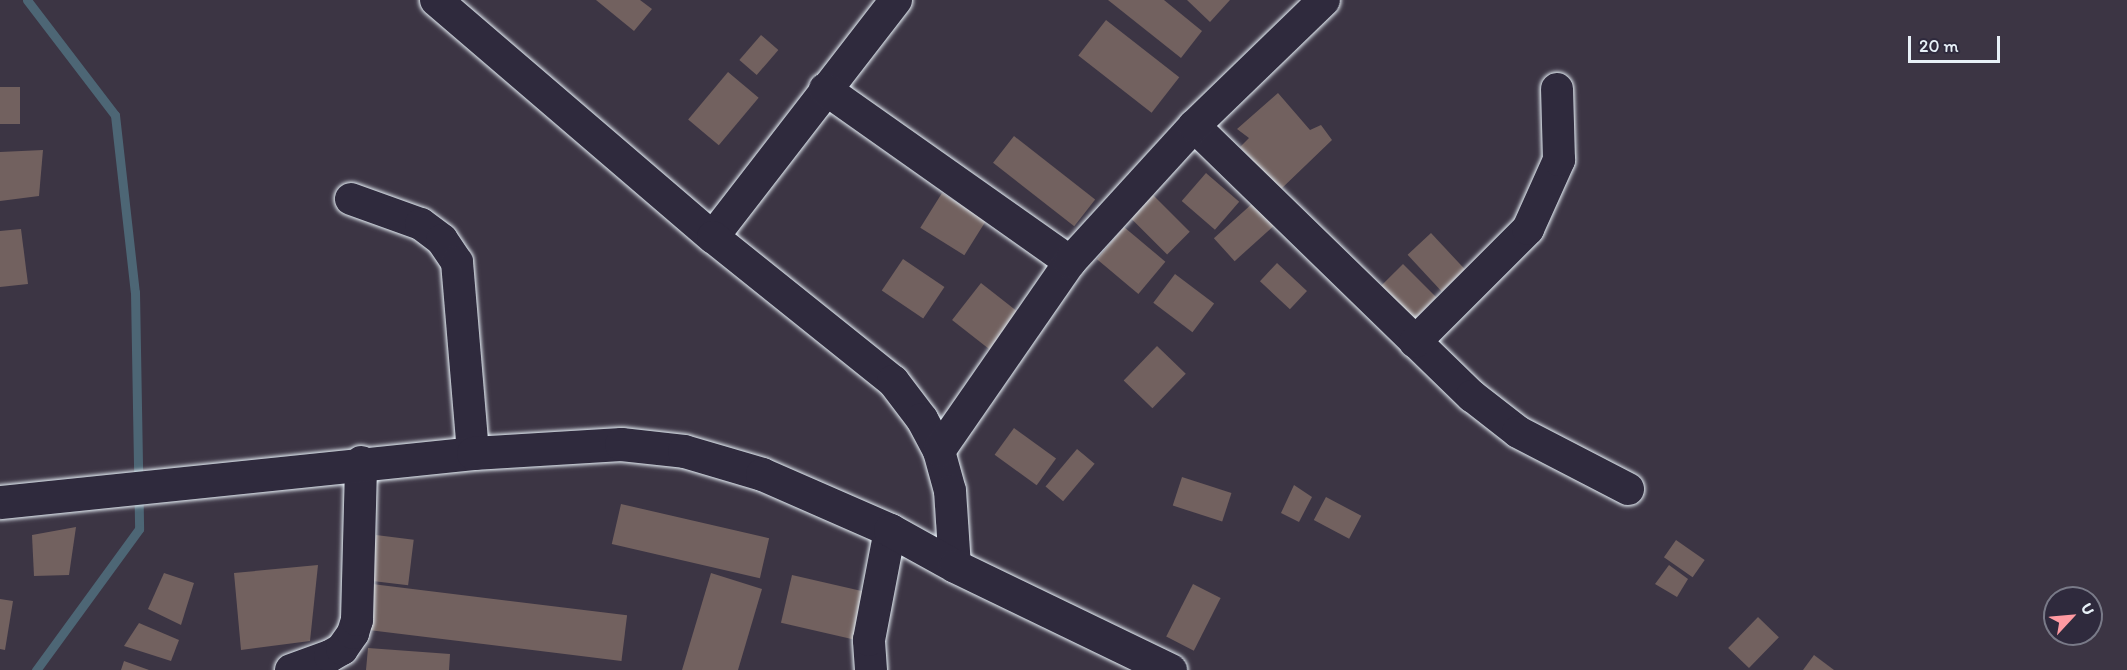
<!DOCTYPE html>
<style>
body{margin:0}
#map{position:relative;width:2127px;height:670px;overflow:hidden;background:#3c3544;font-family:Itim,sans-serif}
div>[style]{position:absolute}
[style*='--x']{left:calc(var(--x)*1px);top:calc(var(--y)*1px);width:calc(var(--w)*1px);rotate:calc(var(--a)*1deg)}
.stream>*{height:9px;margin:-4.5px;padding:0 4.5px;transform-origin:4.5px;border-radius:4.5px;background:#4d6675}
.building>*{inset:0;background:#72615f;transform-origin:0 0}
.roads{filter:drop-shadow(0 0 2px #e8f1f8) drop-shadow(0 0 2px #e8f1f8)}
.street>*{height:32px;margin:-16px;padding:0 16px;transform-origin:16px;border-radius:16px;background:#2f2a3d}
.highway>*{height:33px;margin:-16.5px;padding:0 16.5px;transform-origin:16.5px;border-radius:16.5px;background:#2f2a3d}
span{translate:-50% -50%;white-space:nowrap;text-align:center;line-height:1.15;-webkit-text-stroke:4.5px #2f2a3d;paint-order:stroke}
.north{position:absolute;left:2043px;top:586px;width:60px;height:60px;box-sizing:border-box;background:#2f2a3d;border:2px solid #797a88;border-radius:50%;rotate:64deg;font-size:16px;font-weight:700;line-height:24px;text-align:center;color:#e8f1f8}
.north::after{content:'';display:block;margin:auto;width:21px;height:27px;background:#ff9aa2;clip-path:polygon(50% 0,100% 100%,50% 72%,0 100%)}
.scale{position:absolute;left:1908px;top:36px;width:92px;height:27px;box-sizing:border-box;border:3px solid #e8f1f8;border-top:0;padding-left:8px;font-size:18px;line-height:21px;white-space:nowrap;color:#e8f1f8;-webkit-text-stroke:4px #2f2a3d;paint-order:stroke}
</style>
<div id="map">
<div class="stream">
<div style="--x:27;--y:0;--w:145;--a:52.6"></div>
<div style="--x:115;--y:115;--w:178;--a:83.6"></div>
<div style="--x:135;--y:292;--w:237;--a:89"></div>
<div style="--x:139;--y:529;--w:175;--a:126.1"></div>
</div>
<div class="building">
<div style="clip-path:polygon(596px 0,640px 0,652px 9px,634px 31px)"></div>
<div style="clip-path:polygon(1108px 0,1164px 0,1202px 31px,1181px 58px)"></div>
<div style="clip-path:polygon(1187px 0,1230px 0,1210px 22px)"></div>
<div style="left:1106px;top:20px;width:93px;height:45px;rotate:38deg"></div>
<div style="left:761px;top:35px;width:23px;height:33px;rotate:41deg"></div>
<div style="left:728px;top:72px;width:40px;height:62px;rotate:40deg"></div>
<div style="left:0;top:87px;width:20px;height:37px"></div>
<div style="clip-path:polygon(1278px 93px,1310px 130px,1321px 125px,1332px 140px,1280px 190px,1240px 147px,1249px 138px,1237px 129px)"></div>
<div style="left:1014px;top:136px;width:103px;height:34px;rotate:38deg"></div>
<div style="clip-path:polygon(43px 150px,39px 196px,0 201px,0 152px)"></div>
<div style="left:1206px;top:173px;width:44px;height:37px;rotate:41deg"></div>
<div style="left:942px;top:193px;width:52px;height:41px;rotate:32deg"></div>
<div style="left:1153px;top:195px;width:52px;height:32px;rotate:45deg"></div>
<div style="left:1254px;top:202px;width:31px;height:54px;rotate:48deg"></div>
<div style="left:1124px;top:227px;width:54px;height:42px;rotate:40deg"></div>
<div style="clip-path:polygon(21px 229px,28px 284px,0 287px,0 231px)"></div>
<div style="left:1431px;top:233px;width:50px;height:32px;rotate:47deg"></div>
<div style="left:903px;top:259px;width:50px;height:38px;rotate:34deg"></div>
<div style="left:1277px;top:263px;width:41px;height:25px;rotate:43deg"></div>
<div style="left:1403px;top:264px;width:47px;height:33px;rotate:45deg"></div>
<div style="left:1175px;top:274px;width:49px;height:36px;rotate:37deg"></div>
<div style="left:981px;top:283px;width:51px;height:47px;rotate:38deg"></div>
<div style="left:1157px;top:346px;width:40px;height:48px;rotate:44deg"></div>
<div style="left:1014px;top:428px;width:52px;height:33px;rotate:36deg"></div>
<div style="left:1077px;top:449px;width:23px;height:49px;rotate:40deg"></div>
<div style="left:1182px;top:477px;width:52px;height:30px;rotate:18deg"></div>
<div style="clip-path:polygon(1294px 485px,1312px 497px,1299px 522px,1281px 513px)"></div>
<div style="left:1326px;top:497px;width:40px;height:26px;rotate:28deg"></div>
<div style="left:621px;top:504px;width:152px;height:41px;rotate:13deg"></div>
<div style="clip-path:polygon(76px 527px,69px 575px,34px 576px,32px 535px)"></div>
<div style="left:376px;top:535px;width:38px;height:46px;rotate:7deg"></div>
<div style="left:1676px;top:540px;width:35px;height:21px;rotate:35deg"></div>
<div style="clip-path:polygon(318px 565px,310px 641px,241px 650px,234px 573px)"></div>
<div style="clip-path:polygon(1669px 565px,1688px 579px,1677px 597px,1655px 584px)"></div>
<div style="clip-path:polygon(164px 573px,194px 583px,181px 625px,148px 609px)"></div>
<div style="clip-path:polygon(711px 573px,762px 589px,738px 670px,682px 670px)"></div>
<div style="left:792px;top:575px;width:77px;height:49px;rotate:13deg"></div>
<div style="left:372px;top:584px;width:257px;height:46px;rotate:7deg"></div>
<div style="left:1193px;top:584px;width:31px;height:59px;rotate:27deg"></div>
<div style="clip-path:polygon(0 599px,13px 601px,5px 650px,0 649px)"></div>
<div style="left:1758px;top:617px;width:29px;height:43px;rotate:44deg"></div>
<div style="clip-path:polygon(139px 623px,179px 640px,171px 661px,124px 646px)"></div>
<div style="clip-path:polygon(368px 648px,450px 654px,449px 670px,366px 670px)"></div>
<div style="clip-path:polygon(1814px 655px,1834px 670px,1803px 670px)"></div>
<div style="clip-path:polygon(124px 661px,149px 670px,121px 670px)"></div>
</div>
<div class="roads">
<div class="street">
<div style="--x:436;--y:0;--w:365;--a:40.6"></div>
<div style="--x:896;--y:0;--w:299;--a:127.7"></div>
<div style="--x:713;--y:237;--w:231;--a:38.7"></div>
<div style="--x:893;--y:381;--w:48;--a:52.7"></div>
<div style="--x:922;--y:419;--w:36;--a:62"></div>
<div style="--x:939;--y:451;--w:41;--a:74.6"></div>
<div style="--x:950;--y:491;--w:75;--a:86.2"></div>
<div style="--x:825;--y:89;--w:300;--a:35.2"></div>
<div style="--x:1194;--y:126;--w:388;--a:44.2"></div>
<div style="--x:1472;--y:396;--w:58;--a:38"></div>
<div style="--x:1518;--y:432;--w:124;--a:27.4"></div>
<div style="--x:351;--y:199;--w:74;--a:19.7"></div>
<div style="--x:421;--y:224;--w:26;--a:37"></div>
<div style="--x:442;--y:240;--w:27;--a:56"></div>
<div style="--x:457;--y:262;--w:192;--a:85.2"></div>
<div style="--x:1415;--y:342;--w:160;--a:-45"></div>
<div style="--x:1528;--y:229;--w:76;--a:-65.8"></div>
<div style="--x:1559;--y:160;--w:71;--a:-91.6"></div>
<div style="--x:939;--y:451;--w:230;--a:-55.3"></div>
<div style="--x:1070;--y:262;--w:184;--a:-47.6"></div>
<div style="--x:1194;--y:126;--w:181;--a:-44.1"></div>
<div style="--x:291;--y:670;--w:41;--a:-19.7"></div>
<div style="--x:330;--y:656;--w:14;--a:-30"></div>
<div style="--x:342;--y:649;--w:19;--a:-55"></div>
<div style="--x:353;--y:633;--w:14;--a:-73"></div>
<div style="--x:357;--y:620;--w:158;--a:-88.5"></div>
<div style="--x:871;--y:670;--w:30;--a:-94"></div>
<div style="--x:869;--y:640;--w:112;--a:-79.2"></div>
</div>
<div class="highway">
<div style="--x:0;--y:502;--w:476;--a:-5.9"></div>
<div style="--x:473;--y:453;--w:148;--a:-3.5"></div>
<div style="--x:621;--y:444;--w:63;--a:6.3"></div>
<div style="--x:684;--y:451;--w:81;--a:16.4"></div>
<div style="--x:762;--y:474;--w:140;--a:23.6"></div>
<div style="--x:890;--y:530;--w:74;--a:29"></div>
<div style="--x:955;--y:566;--w:239;--a:25.8"></div>
</div>
</div>
<div class="north">U</div>
<div class="scale">20 m</div>
</div>
